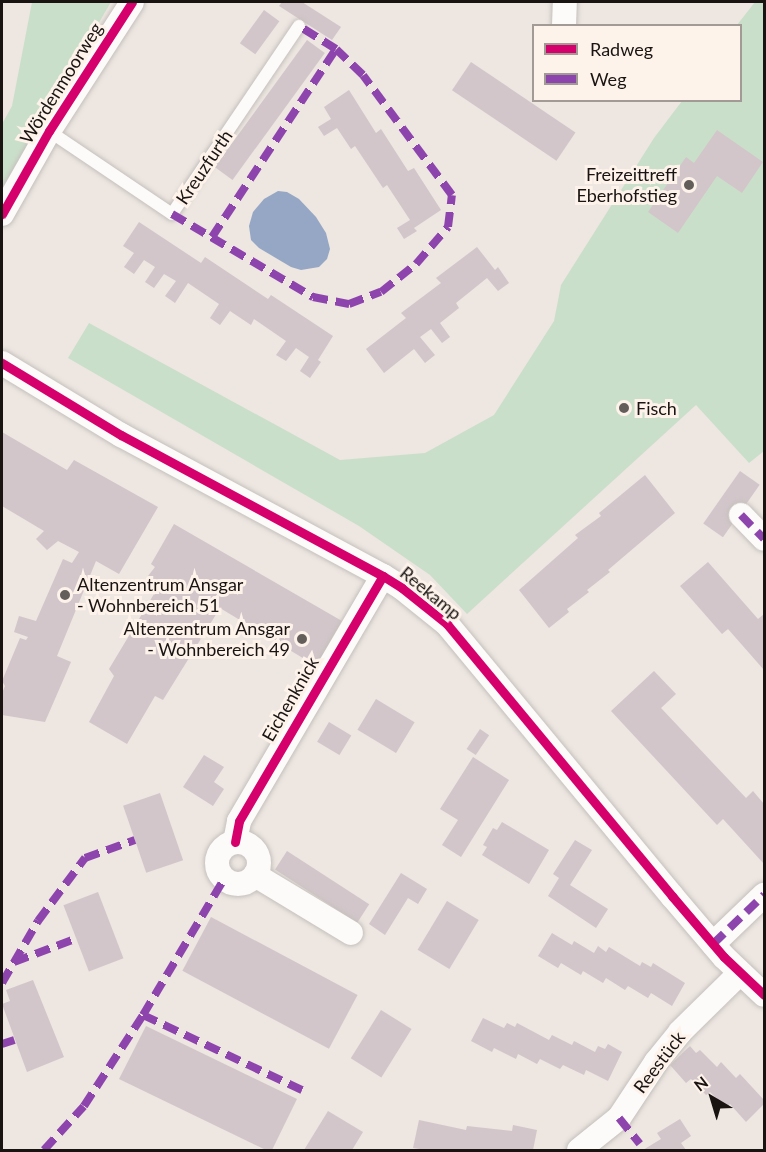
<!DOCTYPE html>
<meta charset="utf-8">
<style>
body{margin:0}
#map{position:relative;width:766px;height:1152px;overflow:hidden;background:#ede6e1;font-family:Lato,sans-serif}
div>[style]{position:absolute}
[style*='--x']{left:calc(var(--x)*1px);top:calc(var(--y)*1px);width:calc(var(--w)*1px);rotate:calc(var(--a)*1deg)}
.green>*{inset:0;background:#cadfca}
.water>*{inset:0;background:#95a7c4}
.building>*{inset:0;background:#d2c6ca;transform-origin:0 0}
.roads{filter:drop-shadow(0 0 2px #c5c0bc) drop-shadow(0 0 2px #c5c0bc)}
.lane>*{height:12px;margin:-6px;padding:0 6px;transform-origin:6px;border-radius:6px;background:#fcfbfa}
.street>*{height:24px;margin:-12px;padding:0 12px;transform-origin:12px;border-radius:12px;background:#fcfbfa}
.street>.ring{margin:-12px;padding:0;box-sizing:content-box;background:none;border:24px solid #fcfbfa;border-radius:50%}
.quiet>*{height:8px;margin-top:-4px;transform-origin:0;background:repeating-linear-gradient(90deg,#8e44ad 0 15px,transparent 0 23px)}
.cycleway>*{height:9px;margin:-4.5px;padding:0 4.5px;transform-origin:4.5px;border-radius:4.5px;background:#d6006c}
.dots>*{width:16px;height:16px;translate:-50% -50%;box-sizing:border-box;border:3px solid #fef3eb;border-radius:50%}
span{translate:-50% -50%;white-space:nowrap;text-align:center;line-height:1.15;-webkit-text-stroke:6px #fef3eb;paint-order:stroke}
.street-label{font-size:18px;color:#191411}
.poi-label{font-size:18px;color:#191411}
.right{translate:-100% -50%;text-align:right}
.left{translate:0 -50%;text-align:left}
.frame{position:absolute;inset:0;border:3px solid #191411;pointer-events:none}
.legend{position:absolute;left:532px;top:24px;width:210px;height:78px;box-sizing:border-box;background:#fef3eb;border:2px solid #a29a94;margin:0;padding:8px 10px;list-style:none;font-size:18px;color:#191411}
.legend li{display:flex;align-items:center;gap:12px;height:30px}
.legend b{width:30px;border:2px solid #a29a94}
.north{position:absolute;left:682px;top:1068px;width:60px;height:60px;-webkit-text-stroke:4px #fef3eb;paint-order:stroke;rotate:322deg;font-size:16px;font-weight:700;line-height:24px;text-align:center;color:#191411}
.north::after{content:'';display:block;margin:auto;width:21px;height:27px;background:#191411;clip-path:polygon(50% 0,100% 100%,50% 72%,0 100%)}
</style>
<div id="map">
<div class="green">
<div style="clip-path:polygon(32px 2px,111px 2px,2px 188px,2px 124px,12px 106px)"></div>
<div style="clip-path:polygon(755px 2px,764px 2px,764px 451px,749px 463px,696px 405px,467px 614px,430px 575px,359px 526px,68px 358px,89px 323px,340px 460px,425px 453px,494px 415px,554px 321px,561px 285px,654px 138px,682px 101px,740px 100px,740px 26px,737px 25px)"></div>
</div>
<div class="water">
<div style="clip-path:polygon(278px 191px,287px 192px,299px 199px,316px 217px,326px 233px,330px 249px,327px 259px,319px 267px,301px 270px,291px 267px,259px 248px,251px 240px,249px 226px,253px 212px,264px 199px)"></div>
</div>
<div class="building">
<div style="clip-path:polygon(282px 2px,302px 2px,341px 27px,332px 40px,279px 6px)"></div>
<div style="left:264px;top:10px;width:19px;height:41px;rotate:36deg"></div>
<div style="left:307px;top:40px;width:22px;height:157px;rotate:36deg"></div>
<div style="left:471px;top:62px;width:126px;height:34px;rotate:34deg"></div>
<div style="clip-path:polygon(349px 90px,376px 133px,381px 129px,408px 171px,414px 168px,441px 210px,414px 228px,417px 231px,404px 239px,397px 228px,410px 220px,387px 185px,383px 188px,355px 146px,351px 149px,337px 128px,324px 136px,318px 127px,331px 119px,324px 107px)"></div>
<div style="clip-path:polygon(717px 130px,763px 162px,742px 193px,717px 176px,678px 233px,648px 212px,686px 157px,694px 163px)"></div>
<div style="clip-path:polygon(139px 222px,201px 263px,205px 257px,268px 299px,271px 295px,333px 336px,318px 360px,321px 362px,310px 378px,300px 371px,309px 357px,296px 348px,286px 361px,276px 355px,286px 341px,254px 319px,251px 325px,230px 311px,220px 325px,210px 318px,219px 304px,188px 283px,175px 303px,165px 296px,176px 281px,164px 274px,154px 288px,145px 282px,155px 267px,144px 260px,134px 274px,124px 267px,134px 253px,123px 246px)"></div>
<div style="clip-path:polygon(477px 247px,495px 270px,498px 267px,509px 283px,498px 291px,487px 278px,456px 303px,459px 308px,440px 323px,450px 337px,442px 343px,431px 329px,420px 337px,435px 355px,425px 363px,414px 349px,384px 373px,366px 349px,406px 318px,401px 313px,441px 283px,436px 278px)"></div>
<div style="clip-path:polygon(2px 432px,67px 470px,74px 460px,158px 507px,119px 574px,96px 561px,57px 656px,71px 662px,45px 722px,2px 715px,2px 693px,5px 686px,2px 681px,20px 638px,26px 640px,28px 637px,14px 632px,19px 616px,36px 621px,63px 559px,72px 563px,79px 552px,58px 541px,47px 550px,36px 539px,44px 531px,2px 506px)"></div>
<div style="left:740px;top:471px;width:24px;height:64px;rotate:35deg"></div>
<div style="clip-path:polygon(645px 475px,675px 513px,608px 570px,610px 572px,587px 590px,589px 592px,567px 609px,569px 612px,549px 628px,519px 590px,578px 538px,575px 535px,601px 516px,599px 513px)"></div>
<div style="clip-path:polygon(174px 524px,342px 621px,316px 666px,220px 608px,163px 700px,155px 696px,127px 744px,89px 722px,114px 676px,109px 669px,160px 584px,148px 576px,155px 567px,151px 564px)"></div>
<div style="clip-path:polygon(708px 562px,758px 619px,764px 614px,764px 670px,728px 629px,722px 634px,680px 586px)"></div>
<div style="clip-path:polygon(654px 671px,676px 694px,661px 708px,746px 798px,753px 791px,764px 804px,764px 864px,723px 819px,717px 825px,611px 711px)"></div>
<div style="left:376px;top:699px;width:45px;height:36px;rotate:31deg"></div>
<div style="left:329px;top:722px;width:26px;height:23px;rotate:31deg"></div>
<div style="left:480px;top:729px;width:11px;height:24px;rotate:34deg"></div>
<div style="clip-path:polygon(204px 755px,224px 767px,214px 782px,224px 789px,213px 806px,183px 787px)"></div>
<div style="clip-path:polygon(473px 757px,509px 780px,461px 857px,442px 845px,458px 820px,440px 809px)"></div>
<div style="left:160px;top:793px;width:71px;height:39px;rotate:71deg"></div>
<div style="clip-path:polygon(502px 822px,549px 850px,529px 884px,482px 855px,487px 847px,483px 845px,493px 828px,497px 830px)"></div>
<div style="clip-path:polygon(575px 840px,592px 850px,570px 885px,608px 909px,596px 928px,548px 896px,559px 878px,553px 874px)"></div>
<div style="left:287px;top:851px;width:98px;height:22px;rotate:33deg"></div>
<div style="clip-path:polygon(401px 873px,427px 889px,418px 904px,408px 898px,385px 935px,369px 924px)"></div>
<div style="left:98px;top:892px;width:71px;height:37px;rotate:69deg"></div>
<div style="left:447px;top:901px;width:37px;height:57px;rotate:31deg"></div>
<div style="left:211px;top:917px;width:166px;height:61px;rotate:28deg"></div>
<div style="clip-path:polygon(552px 933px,572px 945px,574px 941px,594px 953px,598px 946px,606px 952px,609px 947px,640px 966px,642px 962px,651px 967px,653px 963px,685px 983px,672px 1006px,651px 993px,648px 998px,628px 986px,625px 990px,606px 978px,603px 983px,583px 971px,581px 975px,561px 963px,558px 968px,538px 956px)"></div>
<div style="clip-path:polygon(33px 980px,64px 1057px,27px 1072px,2px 1004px,10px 1001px,6px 990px)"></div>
<div style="left:381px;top:1010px;width:36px;height:57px;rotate:32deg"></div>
<div style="clip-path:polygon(483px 1018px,504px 1028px,507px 1023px,515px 1027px,517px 1023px,549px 1040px,552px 1035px,572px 1045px,574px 1041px,595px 1052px,598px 1046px,605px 1049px,608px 1044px,622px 1052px,608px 1081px,586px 1070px,584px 1075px,563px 1065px,560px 1069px,540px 1059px,537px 1064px,518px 1054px,516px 1059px,494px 1048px,492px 1052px,471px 1041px)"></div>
<div style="clip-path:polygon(146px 1026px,297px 1099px,272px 1150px,266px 1150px,119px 1079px)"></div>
<div style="clip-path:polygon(690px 1046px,696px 1053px,700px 1050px,717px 1067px,721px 1062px,736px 1078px,740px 1074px,764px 1100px,764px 1104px,746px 1122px,730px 1104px,726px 1108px,710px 1092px,706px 1095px,691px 1079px,686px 1083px,670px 1065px)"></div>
<div style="clip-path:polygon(328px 1111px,363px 1132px,352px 1150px,304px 1150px)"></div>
<div style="clip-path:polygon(680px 1119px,691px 1136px,681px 1143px,686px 1150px,643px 1150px,661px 1139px,657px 1133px)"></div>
<div style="clip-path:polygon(419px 1120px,466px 1130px,467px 1126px,512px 1131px,513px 1125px,537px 1130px,533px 1150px,426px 1150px,413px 1148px)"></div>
</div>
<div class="roads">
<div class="lane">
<div style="--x:49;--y:131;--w:148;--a:34"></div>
<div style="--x:172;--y:214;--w:227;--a:-56"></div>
</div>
<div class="street">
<div style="--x:564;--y:26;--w:24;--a:-88"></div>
<div style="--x:2;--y:214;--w:95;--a:-60.5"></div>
<div style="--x:49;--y:131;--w:153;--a:-57.2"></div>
<div style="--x:2;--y:363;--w:139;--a:31.2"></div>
<div style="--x:121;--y:435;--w:298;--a:28.3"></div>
<div style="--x:383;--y:576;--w:22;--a:32"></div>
<div style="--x:402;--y:588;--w:58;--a:38.7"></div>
<div style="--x:447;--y:624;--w:353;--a:50.4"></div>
<div style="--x:672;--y:896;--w:80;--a:49.6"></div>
<div style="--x:724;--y:957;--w:55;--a:43.5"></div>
<div style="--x:741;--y:515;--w:33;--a:46"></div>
<div style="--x:235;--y:842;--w:21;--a:-79"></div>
<div style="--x:239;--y:821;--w:284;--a:-59.6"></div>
<div class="ring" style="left:217px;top:842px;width:18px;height:18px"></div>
<div style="--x:255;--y:875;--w:112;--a:31.1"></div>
<div style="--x:713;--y:944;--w:71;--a:-43.9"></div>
<div style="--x:579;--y:1150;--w:51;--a:-38.7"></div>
<div style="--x:619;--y:1118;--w:67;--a:-56.5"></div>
<div style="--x:656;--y:1062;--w:38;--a:-51"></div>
<div style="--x:680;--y:1032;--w:84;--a:-44.5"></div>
</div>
</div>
<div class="quiet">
<div style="--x:172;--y:214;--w:164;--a:30.5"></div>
<div style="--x:313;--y:297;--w:37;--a:11"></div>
<div style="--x:349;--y:304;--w:34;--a:-21"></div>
<div style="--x:381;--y:292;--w:45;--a:-38.7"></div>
<div style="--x:416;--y:264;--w:49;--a:-49.1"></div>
<div style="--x:448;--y:227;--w:32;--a:-83"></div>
<div style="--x:452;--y:195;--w:149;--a:-126.6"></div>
<div style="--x:363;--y:75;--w:37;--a:-136"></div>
<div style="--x:336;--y:49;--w:44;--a:-148.1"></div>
<div style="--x:212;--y:237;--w:225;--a:-56.6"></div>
<div style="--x:741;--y:515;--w:33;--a:46"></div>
<div style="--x:713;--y:944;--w:71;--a:-43.9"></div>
<div style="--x:14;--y:962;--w:65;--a:-20.7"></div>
<div style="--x:2;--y:983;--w:72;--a:-59.9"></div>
<div style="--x:38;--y:921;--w:79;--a:-53.3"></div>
<div style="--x:85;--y:858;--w:53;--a:-19.8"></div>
<div style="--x:143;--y:1015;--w:176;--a:25.3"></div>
<div style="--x:2;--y:1044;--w:13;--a:-18"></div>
<div style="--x:619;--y:1118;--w:33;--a:51"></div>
<div style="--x:44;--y:1150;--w:59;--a:-47.7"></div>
<div style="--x:84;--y:1106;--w:108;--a:-57"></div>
<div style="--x:143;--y:1015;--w:158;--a:-59.2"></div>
</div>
<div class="cycleway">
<div style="--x:2;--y:214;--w:95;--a:-60.5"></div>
<div style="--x:49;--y:131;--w:153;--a:-57.2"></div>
<div style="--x:2;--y:363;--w:139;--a:31.2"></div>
<div style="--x:121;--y:435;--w:298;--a:28.3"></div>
<div style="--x:383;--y:576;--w:22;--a:32"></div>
<div style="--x:402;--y:588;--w:58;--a:38.7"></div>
<div style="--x:447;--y:624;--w:353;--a:50.4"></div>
<div style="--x:672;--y:896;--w:80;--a:49.6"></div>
<div style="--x:724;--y:957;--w:55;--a:43.5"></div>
<div style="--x:235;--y:842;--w:21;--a:-79"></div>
<div style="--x:239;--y:821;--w:284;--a:-59.6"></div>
</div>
<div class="dots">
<div style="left:689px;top:185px;background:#635e5a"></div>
<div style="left:624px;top:408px;background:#635e5a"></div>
<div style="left:65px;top:595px;background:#635e5a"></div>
<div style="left:302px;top:639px;background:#635e5a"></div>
</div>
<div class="street-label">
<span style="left:61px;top:83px;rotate:-58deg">Wördenmoorweg</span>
<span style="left:204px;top:167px;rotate:-56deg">Kreuzfurth</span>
<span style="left:431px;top:593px;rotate:39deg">Reekamp</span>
<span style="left:290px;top:699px;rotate:-60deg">Eichenknick</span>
<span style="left:659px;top:1062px;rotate:-53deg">Reestück</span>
</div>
<div class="poi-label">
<span class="right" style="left:677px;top:185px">Freizeittreff<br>Eberhofstieg</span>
<span class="left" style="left:636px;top:408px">Fisch</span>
<span class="left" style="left:77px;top:595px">Altenzentrum Ansgar<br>- Wohnbereich 51</span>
<span class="right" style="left:290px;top:639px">Altenzentrum Ansgar<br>- Wohnbereich 49</span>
</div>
<div class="frame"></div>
<ul class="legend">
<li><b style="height:8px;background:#d6006c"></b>Radweg</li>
<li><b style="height:8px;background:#8e44ad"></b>Weg</li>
</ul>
<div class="north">N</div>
</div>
